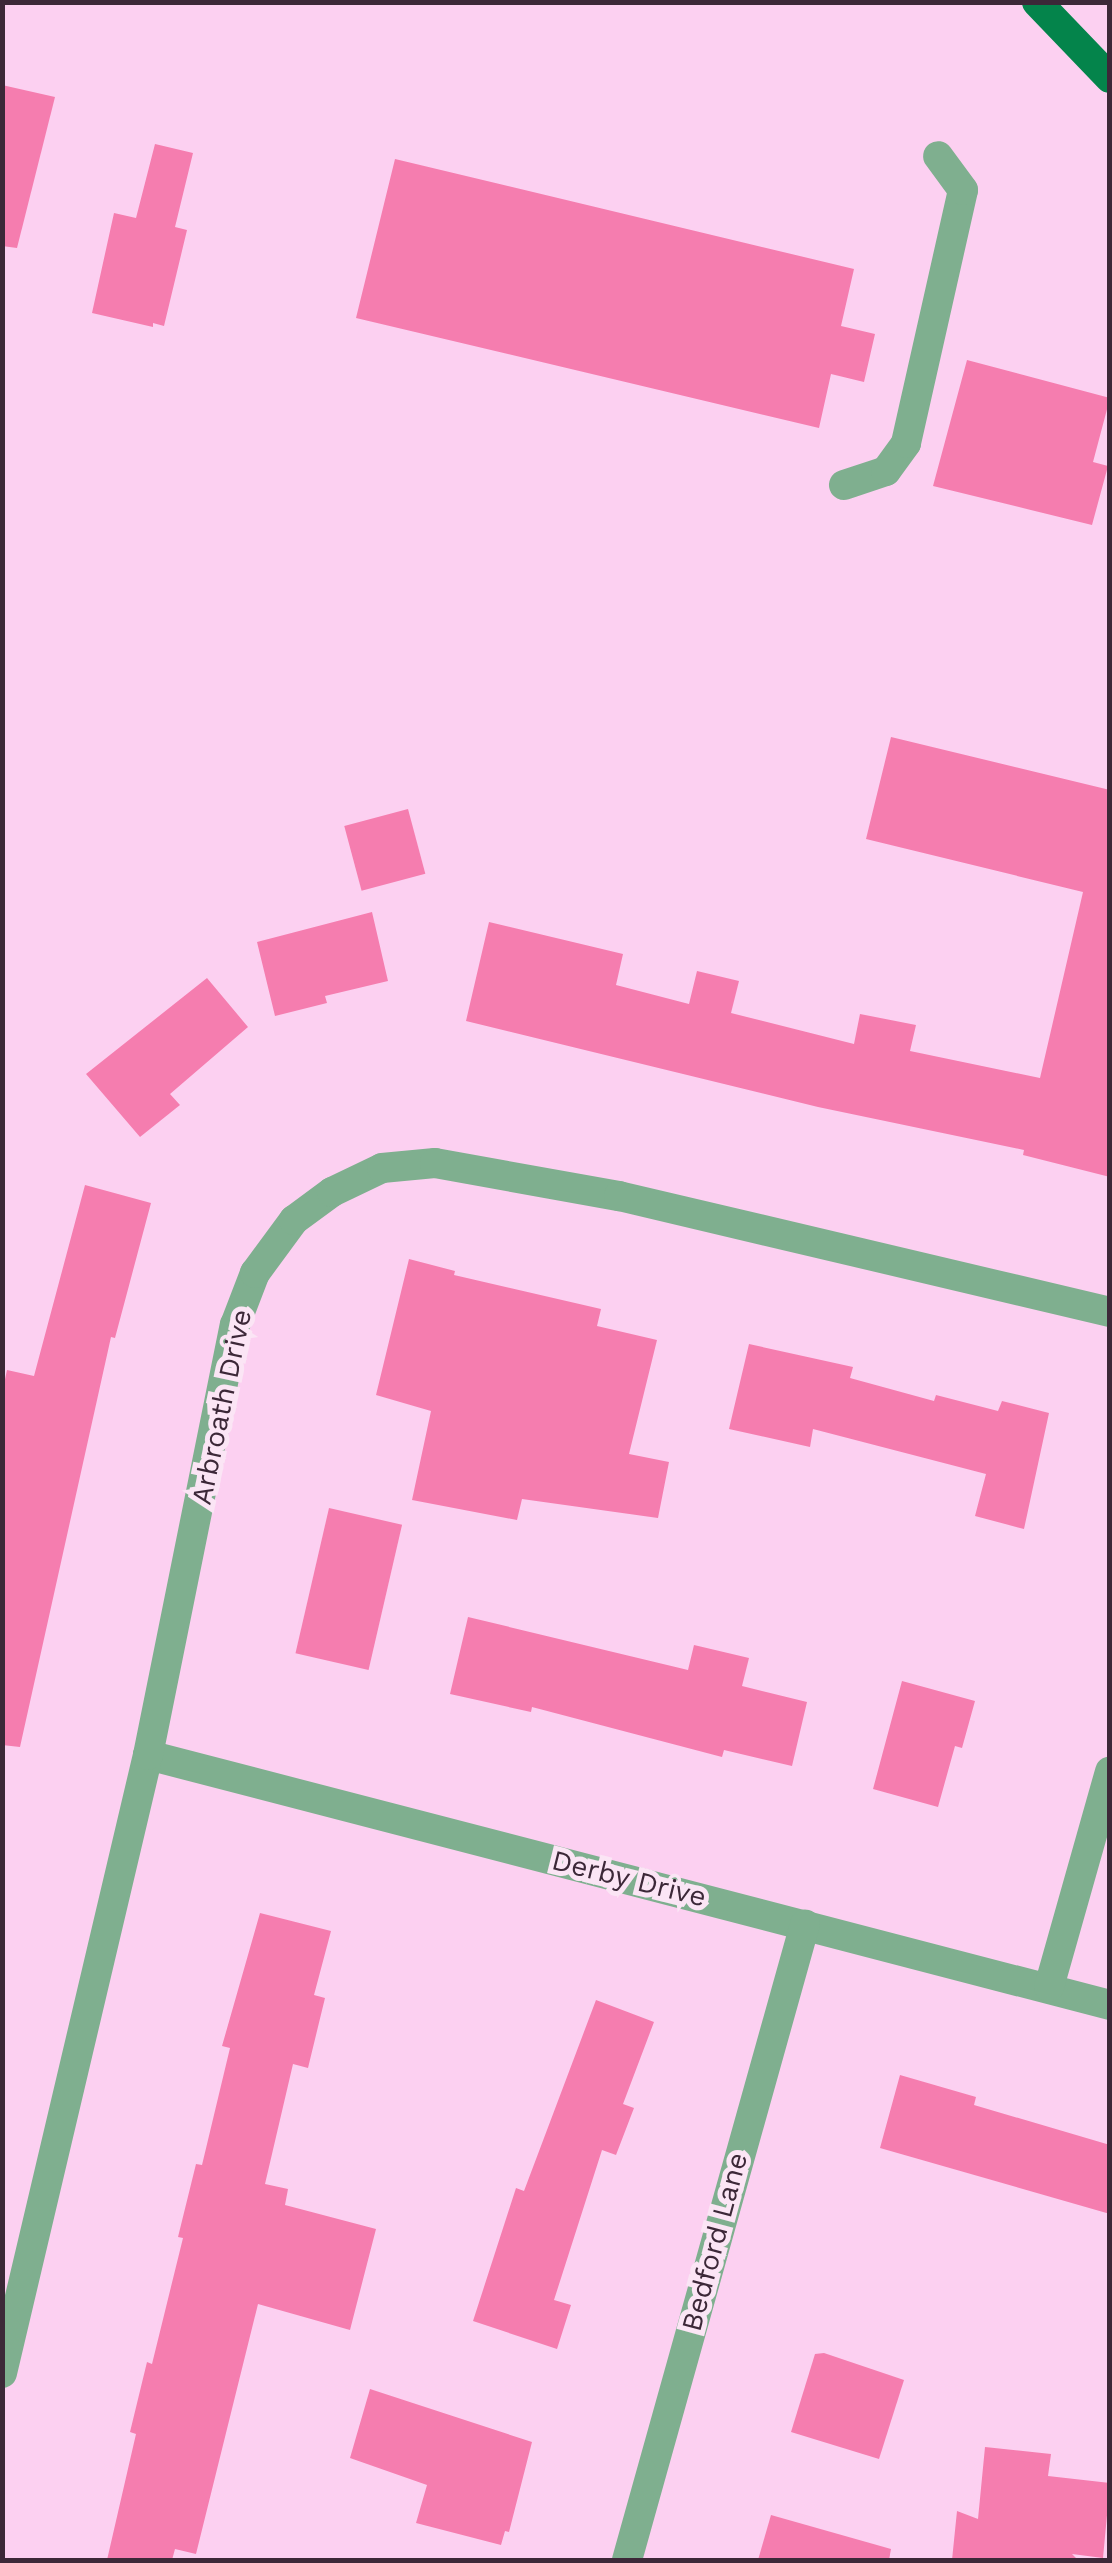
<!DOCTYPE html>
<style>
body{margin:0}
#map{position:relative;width:1112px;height:2563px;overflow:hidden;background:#fcd0f1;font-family:"Work Sans",sans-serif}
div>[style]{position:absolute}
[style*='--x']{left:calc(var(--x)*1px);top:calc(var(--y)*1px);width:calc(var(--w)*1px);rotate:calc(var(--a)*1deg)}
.building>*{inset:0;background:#f57daf;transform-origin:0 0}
.minor>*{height:30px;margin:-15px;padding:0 15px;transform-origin:15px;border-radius:15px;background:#7faf8f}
.major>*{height:30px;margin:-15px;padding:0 15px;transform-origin:15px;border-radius:15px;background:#04844b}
span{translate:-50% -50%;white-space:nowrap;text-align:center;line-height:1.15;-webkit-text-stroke:10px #fbe5f5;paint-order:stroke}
.street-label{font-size:28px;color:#3c2838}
.frame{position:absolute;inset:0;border:5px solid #3c2838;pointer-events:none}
</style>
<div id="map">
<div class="building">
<div style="clip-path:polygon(2px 85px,55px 97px,17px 248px,2px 246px)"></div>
<div style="clip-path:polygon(155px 144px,193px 153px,175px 227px,187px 230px,164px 326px,153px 323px,153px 327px,92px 313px,114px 213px,136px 218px)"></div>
<div style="clip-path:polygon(395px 159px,854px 269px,841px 326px,875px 334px,864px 382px,831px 374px,819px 428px,356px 318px)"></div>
<div style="clip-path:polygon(967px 360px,1110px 398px,1093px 462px,1108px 466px,1092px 525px,933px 486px)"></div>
<div style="clip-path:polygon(891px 737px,1110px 790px,1110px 1177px,1023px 1155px,1024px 1150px,818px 1107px,466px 1021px,489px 922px,623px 954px,616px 985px,689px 1004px,697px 971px,739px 981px,731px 1013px,854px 1044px,860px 1014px,916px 1025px,910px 1051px,1040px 1078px,1083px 892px,866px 839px)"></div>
<div style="left:408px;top:809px;width:67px;height:66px;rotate:75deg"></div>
<div style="clip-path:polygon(372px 912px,388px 981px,325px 996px,327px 1003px,275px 1016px,257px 942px)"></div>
<div style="clip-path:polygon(207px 978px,248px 1027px,170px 1094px,180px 1105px,140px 1137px,86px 1074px)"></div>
<div style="clip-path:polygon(85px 1185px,151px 1203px,115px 1338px,111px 1337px,20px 1747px,2px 1745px,2px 1393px,7px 1370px,34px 1376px)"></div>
<div style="clip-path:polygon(409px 1259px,455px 1271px,454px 1275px,601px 1309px,597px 1326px,657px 1340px,629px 1454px,669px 1462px,658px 1518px,522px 1499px,517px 1520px,412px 1500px,431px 1411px,376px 1395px)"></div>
<div style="clip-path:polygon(749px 1344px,853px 1367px,850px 1378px,934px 1401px,936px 1395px,998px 1411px,1002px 1401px,1049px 1413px,1024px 1529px,975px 1516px,986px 1474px,813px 1429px,810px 1447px,729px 1429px)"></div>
<div style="left:329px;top:1508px;width:75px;height:149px;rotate:13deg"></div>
<div style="clip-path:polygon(468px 1617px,688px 1670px,694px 1645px,749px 1658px,742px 1686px,807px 1702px,792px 1766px,724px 1750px,722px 1757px,532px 1707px,531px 1712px,450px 1694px)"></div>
<div style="clip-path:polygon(902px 1681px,975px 1701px,962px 1748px,955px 1746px,938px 1807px,873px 1789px)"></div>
<div style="clip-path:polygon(260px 1913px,331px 1931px,314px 1995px,325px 1998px,308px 2068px,293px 2064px,265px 2184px,288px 2189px,285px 2205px,376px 2229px,350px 2330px,258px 2304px,196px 2554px,175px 2549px,172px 2560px,107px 2560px,136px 2434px,130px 2432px,147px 2362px,152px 2364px,183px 2238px,178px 2237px,196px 2164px,202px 2165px,230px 2048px,222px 2046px)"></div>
<div style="clip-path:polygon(596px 2000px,654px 2022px,623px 2104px,634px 2108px,616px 2155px,602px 2150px,554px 2300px,571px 2305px,557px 2349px,473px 2321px,516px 2188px,524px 2191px)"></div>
<div style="clip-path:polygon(900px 2075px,976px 2097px,974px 2105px,1110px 2145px,1110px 2214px,880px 2148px)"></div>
<div style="clip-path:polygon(824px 2353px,904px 2380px,879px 2459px,791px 2432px,815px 2354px)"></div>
<div style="clip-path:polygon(370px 2389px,532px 2442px,509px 2532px,505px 2531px,501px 2545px,416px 2523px,427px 2485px,350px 2458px)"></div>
<div style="clip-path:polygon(985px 2447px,1051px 2454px,1048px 2476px,1110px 2483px,1103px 2558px,1072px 2554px,1078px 2560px,952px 2560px,957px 2511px,978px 2519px)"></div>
<div style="clip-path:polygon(771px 2515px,891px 2549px,889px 2560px,758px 2560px)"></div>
</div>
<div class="minor">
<div style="--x:844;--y:485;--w:44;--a:-18.4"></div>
<div style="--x:886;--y:471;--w:34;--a:-54"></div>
<div style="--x:906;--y:443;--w:259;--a:-77.3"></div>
<div style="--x:963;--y:190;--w:42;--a:-126.3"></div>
<div style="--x:148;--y:1755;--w:994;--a:14.57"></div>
<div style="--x:1049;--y:1987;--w:224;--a:-74.2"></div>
<div style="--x:2;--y:2373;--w:635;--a:-76.71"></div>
<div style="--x:148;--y:1755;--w:439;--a:-78.6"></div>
<div style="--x:235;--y:1325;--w:56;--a:-69"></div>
<div style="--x:255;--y:1273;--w:66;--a:-53.7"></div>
<div style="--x:294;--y:1220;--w:47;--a:-36.4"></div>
<div style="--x:332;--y:1192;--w:55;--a:-25.6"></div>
<div style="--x:382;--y:1168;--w:53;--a:-5.4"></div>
<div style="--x:435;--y:1163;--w:187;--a:10.2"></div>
<div style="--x:619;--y:1196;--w:505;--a:13.29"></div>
<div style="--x:627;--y:2560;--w:660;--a:-74.36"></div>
</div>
<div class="major">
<div style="--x:1037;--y:2;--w:105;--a:46.2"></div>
</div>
<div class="street-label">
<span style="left:222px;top:1407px;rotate:-78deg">Arbroath Drive</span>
<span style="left:629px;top:1879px;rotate:14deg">Derby Drive</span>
<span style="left:715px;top:2242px;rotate:-75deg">Bedford Lane</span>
</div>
<div class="frame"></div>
</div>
